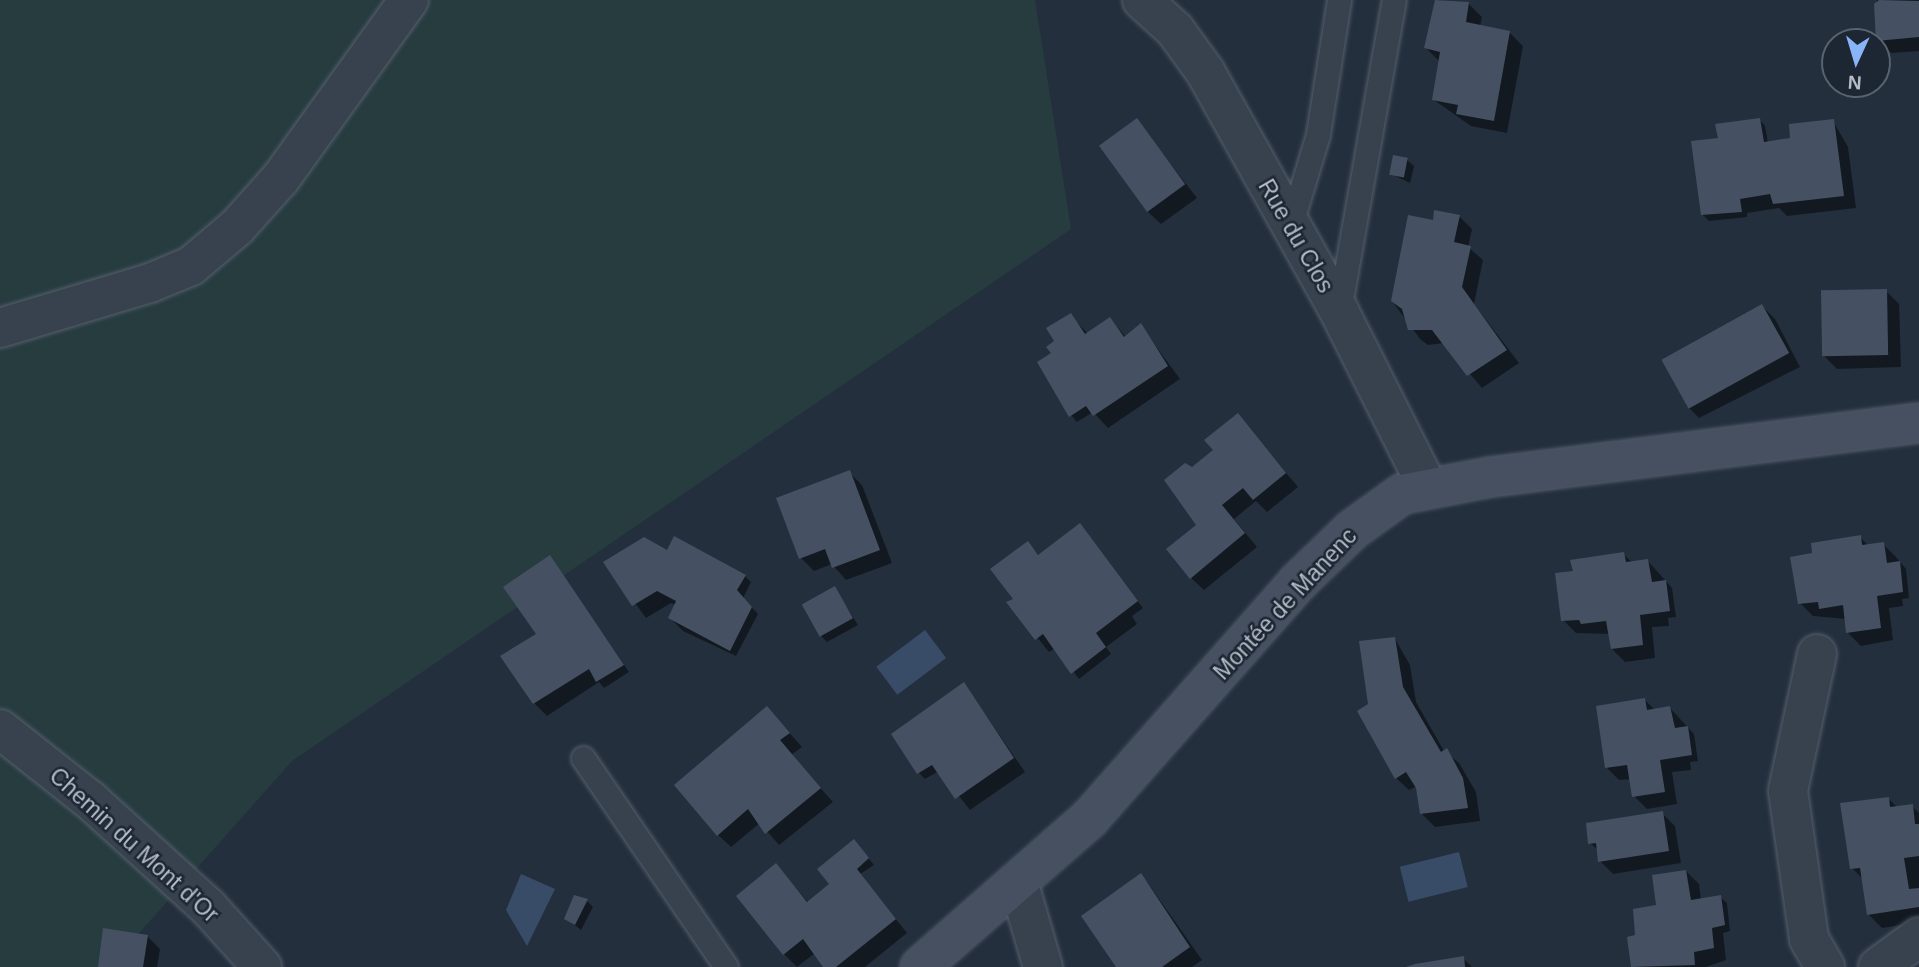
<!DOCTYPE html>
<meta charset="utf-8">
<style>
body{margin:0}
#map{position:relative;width:1919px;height:967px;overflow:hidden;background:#242f3e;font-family:Helvetica,sans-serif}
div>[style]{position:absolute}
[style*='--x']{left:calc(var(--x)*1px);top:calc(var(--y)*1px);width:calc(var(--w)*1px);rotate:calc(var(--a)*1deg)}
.green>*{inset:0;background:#263c3f}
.water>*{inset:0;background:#394c67;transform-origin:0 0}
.shadow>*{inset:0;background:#0007}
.building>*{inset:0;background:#455162;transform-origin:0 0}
.roads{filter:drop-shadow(0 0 2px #565f6c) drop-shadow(0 0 2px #565f6c)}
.lane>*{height:23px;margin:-11.5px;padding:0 11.5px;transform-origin:11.5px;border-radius:11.5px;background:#38414e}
.street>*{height:38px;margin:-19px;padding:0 19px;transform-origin:19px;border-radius:19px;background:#38414e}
.secondary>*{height:38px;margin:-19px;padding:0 19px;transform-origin:19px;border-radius:19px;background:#465061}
span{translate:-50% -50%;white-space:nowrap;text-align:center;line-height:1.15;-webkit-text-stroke:5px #1d2633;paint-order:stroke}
.street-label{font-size:23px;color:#b4bcc9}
.north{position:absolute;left:1821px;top:28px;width:70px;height:70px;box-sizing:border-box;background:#1d2633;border:2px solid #59626f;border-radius:50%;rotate:184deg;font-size:19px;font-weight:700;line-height:28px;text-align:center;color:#b4bcc9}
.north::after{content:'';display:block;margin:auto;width:24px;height:32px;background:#8ab4f8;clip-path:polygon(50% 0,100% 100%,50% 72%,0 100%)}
</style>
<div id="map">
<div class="green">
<div style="clip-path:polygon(0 0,1035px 0,1071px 229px,292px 761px,109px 967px,0 967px)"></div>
</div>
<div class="water">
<div style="left:925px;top:630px;width:35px;height:61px;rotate:53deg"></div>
<div style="left:1459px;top:852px;width:36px;height:61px;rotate:76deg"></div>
<div style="clip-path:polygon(521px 874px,555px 889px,527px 946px,506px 910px)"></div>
</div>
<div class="shadow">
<div style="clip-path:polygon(1437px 0,1469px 4px,1482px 17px,1480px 27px,1510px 33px,1523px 46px,1507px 133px,1471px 126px,1434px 100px,1439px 61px,1426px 48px)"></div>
<div style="clip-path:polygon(1877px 0,1919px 0,1919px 51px,1891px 53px,1878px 40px)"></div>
<div style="clip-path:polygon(1759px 119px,1765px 126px,1768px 143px,1792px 139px,1833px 121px,1848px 147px,1856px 208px,1787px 216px,1779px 208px,1747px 213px,1747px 217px,1709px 221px,1702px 214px,1721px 140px)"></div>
<div style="clip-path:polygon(1137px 121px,1197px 198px,1161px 224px,1148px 212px)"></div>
<div style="clip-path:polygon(1407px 160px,1414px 166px,1410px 183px,1391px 174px)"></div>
<div style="clip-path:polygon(1459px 216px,1472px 229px,1468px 247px,1483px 260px,1474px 304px,1519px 363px,1482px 388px,1444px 343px,1428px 345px,1420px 339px,1392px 301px,1434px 222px)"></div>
<div style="clip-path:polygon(1886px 291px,1899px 304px,1901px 367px,1837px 369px,1824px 356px)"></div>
<div style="clip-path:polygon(1762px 306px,1775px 319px,1800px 367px,1699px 418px,1686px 405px)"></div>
<div style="clip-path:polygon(1070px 315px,1088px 334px,1110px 319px,1126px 337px,1141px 326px,1180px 379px,1108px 428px,1093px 412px,1077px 422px,1071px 415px,1053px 354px)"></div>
<div style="clip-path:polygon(1238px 416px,1298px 487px,1267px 512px,1256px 501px,1234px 519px,1257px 547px,1204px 590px,1191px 578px,1198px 526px,1192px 469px,1215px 451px)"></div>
<div style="clip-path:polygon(849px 472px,862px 485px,892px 563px,846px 580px,832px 564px,814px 571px,801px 558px)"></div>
<div style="clip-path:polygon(1080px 525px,1143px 608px,1132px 616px,1137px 624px,1106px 647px,1111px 654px,1079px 679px,1063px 658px,1132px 603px,1049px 652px,1009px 603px,1015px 599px,1028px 544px,1040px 556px)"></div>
<div style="clip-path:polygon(1860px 537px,1869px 546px,1883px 544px,1896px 557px,1906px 569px,1909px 598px,1902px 599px,1903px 606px,1889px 608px,1893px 640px,1861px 646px,1848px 633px,1846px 619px,1813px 616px,1800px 603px,1814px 555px)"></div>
<div style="clip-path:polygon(668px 552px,745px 576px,751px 582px,743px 598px,758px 614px,736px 656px,683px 631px,670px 618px,676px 605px,671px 603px,646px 618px,606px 563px)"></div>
<div style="clip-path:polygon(1623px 554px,1633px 563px,1648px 561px,1672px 588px,1676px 617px,1668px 618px,1669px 626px,1652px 627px,1655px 658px,1625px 662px,1612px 649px,1610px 634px,1576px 633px,1563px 620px,1575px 572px)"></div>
<div style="clip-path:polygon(550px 557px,629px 672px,604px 688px,599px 682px,547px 716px,534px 703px)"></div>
<div style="clip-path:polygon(834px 588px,858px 625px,827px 642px,821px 636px)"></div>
<div style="clip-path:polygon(1395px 639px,1410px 665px,1416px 702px,1444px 751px,1459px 763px,1476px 792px,1480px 821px,1435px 827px,1422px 814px,1417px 786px,1409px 790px,1396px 778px,1370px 705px)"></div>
<div style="clip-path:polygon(964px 684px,1025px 772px,970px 810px,939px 771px,925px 779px,919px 773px)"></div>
<div style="clip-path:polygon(1645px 700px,1655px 710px,1670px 708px,1694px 734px,1698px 761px,1690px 762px,1691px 770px,1672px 772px,1677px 804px,1647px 809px,1634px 796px,1631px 779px,1619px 780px,1606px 767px)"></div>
<div style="clip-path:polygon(779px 721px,802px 747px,791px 755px,833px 802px,779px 845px,760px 823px,731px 847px,718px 835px)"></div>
<div style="clip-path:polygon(1888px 798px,1898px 808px,1912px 806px,1919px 813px,1919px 922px,1882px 928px,1869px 915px,1864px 880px,1852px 868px)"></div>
<div style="clip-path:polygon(1662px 813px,1675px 826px,1681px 863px,1613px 874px,1600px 861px,1599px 851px,1590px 843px)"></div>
<div style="clip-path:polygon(860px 848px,874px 865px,860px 874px,907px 933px,865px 967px,826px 967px,815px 953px,797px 967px,784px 954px,776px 865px,809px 903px,832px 884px)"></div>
<div style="clip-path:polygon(1686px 871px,1699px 884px,1701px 900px,1720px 897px,1727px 903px,1730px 931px,1723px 933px,1726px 960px,1706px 967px,1633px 967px,1629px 938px,1637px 936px)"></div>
<div style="clip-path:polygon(1147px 882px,1202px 960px,1192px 967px,1119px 967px)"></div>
<div style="clip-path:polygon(587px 901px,593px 907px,581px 930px,566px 918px)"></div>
<div style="clip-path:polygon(147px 936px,160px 949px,157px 967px,100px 967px)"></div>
<div style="clip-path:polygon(1463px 958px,1472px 967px,1417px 967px)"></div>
</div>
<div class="building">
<div style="clip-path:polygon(1435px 0,1469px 2px,1466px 22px,1510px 31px,1494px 121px,1456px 114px,1458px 105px,1432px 100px,1440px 52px,1424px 48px)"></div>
<div style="clip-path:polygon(1879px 0,1919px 1px,1919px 37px,1876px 41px,1874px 4px)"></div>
<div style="left:1137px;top:118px;width:82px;height:47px;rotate:54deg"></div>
<div style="clip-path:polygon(1760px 118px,1764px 142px,1790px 138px,1789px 124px,1834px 119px,1844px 196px,1773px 204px,1770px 194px,1740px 199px,1742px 212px,1701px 215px,1691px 141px,1718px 138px,1715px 124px)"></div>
<div style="left:1393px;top:155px;width:15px;height:20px;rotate:11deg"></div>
<div style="clip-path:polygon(1434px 210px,1460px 215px,1454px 242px,1471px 246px,1462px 287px,1507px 350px,1467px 376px,1432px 330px,1408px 330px,1402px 309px,1391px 301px,1408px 215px,1433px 220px)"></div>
<div style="left:1887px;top:289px;width:66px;height:66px;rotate:89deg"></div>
<div style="left:1762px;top:304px;width:56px;height:115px;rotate:61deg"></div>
<div style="clip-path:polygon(1071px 313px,1085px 334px,1110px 317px,1124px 337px,1141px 323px,1168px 366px,1093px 416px,1086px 406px,1069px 417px,1037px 362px,1051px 353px,1046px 347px,1054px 341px,1046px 328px)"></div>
<div style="clip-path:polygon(1238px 413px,1286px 473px,1253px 500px,1243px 488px,1222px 505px,1245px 533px,1190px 579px,1166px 549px,1196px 525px,1164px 480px,1185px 463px,1192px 467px,1213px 450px,1204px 440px)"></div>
<div style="clip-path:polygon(850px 470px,880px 550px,832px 568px,825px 549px,799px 559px,776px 498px)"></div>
<div style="clip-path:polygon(1080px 523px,1138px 601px,1096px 633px,1106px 647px,1071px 674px,1043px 634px,1035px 640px,1006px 602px,1013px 599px,990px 569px,1028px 541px,1038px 555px)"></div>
<div style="clip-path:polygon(1861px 535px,1862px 545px,1884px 542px,1887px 563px,1900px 561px,1903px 592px,1877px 596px,1881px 628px,1846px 633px,1843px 605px,1819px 609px,1818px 602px,1798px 604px,1790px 557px,1812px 553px,1811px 543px)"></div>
<div style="clip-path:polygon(674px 536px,746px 575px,737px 590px,752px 607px,730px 651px,668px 618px,676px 601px,657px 591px,632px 606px,603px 562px,644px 537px,667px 550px)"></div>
<div style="clip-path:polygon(1624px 552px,1626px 562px,1648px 559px,1652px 582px,1666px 580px,1670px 611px,1640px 615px,1643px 645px,1611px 649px,1606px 621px,1581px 624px,1579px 620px,1561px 621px,1555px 573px,1573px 571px,1570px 560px)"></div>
<div style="clip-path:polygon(550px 555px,624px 665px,596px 682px,589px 669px,533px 704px,500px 656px,536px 634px,503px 587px)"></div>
<div style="left:835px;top:586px;width:37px;height:38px;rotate:61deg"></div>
<div style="clip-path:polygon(1395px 637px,1403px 687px,1441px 752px,1447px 748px,1463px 778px,1468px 808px,1420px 814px,1416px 788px,1406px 772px,1395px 779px,1357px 711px,1368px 704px,1359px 641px)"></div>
<div style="clip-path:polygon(964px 682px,1014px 758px,955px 799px,932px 765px,917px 774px,891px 734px)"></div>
<div style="clip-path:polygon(1645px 698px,1647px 710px,1670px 706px,1675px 728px,1688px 726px,1692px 755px,1660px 760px,1665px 792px,1632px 797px,1627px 765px,1605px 768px,1596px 706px)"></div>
<div style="clip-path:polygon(767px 706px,790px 733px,780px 740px,821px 788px,765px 834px,748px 809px,717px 836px,674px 785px)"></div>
<div style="clip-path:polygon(1889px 797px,1890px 807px,1913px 804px,1915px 824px,1919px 824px,1919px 856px,1904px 858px,1909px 889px,1919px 888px,1919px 907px,1867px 915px,1860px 868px,1850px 869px,1840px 803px)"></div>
<div style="clip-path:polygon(1663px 811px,1669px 851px,1598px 862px,1596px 843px,1588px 844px,1586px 823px)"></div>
<div style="clip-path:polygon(854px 839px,869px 858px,857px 869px,896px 919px,836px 967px,823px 967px,803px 939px,783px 955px,736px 896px,776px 863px,807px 902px,829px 884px,817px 869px)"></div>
<div style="clip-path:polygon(1686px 870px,1691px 900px,1721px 895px,1725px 925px,1712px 928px,1714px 948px,1694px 952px,1695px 965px,1631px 967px,1627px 937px,1635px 935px,1633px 909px,1656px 905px,1652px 875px)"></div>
<div style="clip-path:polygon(1141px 873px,1190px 947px,1162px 967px,1116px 967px,1081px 916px)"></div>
<div style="clip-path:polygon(574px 895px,588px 899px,575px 925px,564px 919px)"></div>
<div style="clip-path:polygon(103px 928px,148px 935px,143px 967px,98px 967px)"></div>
<div style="clip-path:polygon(1464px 956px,1465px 967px,1406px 967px,1415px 964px)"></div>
</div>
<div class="roads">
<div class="lane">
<div style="--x:1290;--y:227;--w:97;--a:-73.2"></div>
<div style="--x:1318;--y:134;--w:136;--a:-81.1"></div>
<div style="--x:1339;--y:311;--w:316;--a:-80"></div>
<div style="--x:583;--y:758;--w:253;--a:55.6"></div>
</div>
<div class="street">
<div style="--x:1142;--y:0;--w:45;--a:42.3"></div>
<div style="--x:1175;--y:30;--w:53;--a:54.2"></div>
<div style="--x:1206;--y:73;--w:273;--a:60.8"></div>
<div style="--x:1339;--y:311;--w:198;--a:63.3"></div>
<div style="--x:0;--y:328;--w:157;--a:-16.7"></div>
<div style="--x:150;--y:283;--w:44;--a:-22.5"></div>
<div style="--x:191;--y:266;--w:60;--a:-40.3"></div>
<div style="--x:237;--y:227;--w:66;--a:-48.1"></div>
<div style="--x:281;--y:178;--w:219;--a:-54.3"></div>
<div style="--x:1817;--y:654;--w:140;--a:102"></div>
<div style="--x:1788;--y:791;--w:149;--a:81.9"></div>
<div style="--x:1809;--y:939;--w:32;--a:60"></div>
<div style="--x:0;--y:729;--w:115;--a:38.3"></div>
<div style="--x:90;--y:800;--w:159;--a:42.2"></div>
<div style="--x:208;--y:907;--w:81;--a:48"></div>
<div style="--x:1018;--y:881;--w:90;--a:73.8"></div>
<div style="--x:1878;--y:967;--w:51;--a:-36.2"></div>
</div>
<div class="secondary">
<div style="--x:920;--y:967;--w:226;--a:-41.2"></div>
<div style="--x:1090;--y:818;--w:313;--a:-48.6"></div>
<div style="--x:1297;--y:583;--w:76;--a:-43.9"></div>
<div style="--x:1352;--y:530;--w:62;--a:-35.8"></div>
<div style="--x:1402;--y:494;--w:91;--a:-10.8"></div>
<div style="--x:1491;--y:477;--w:431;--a:-7.2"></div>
</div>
</div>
<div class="street-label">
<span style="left:1296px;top:236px;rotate:60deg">Rue du Clos</span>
<span style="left:1285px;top:604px;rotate:-47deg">Montée de Manenc</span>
<span style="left:134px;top:845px;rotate:42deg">Chemin du Mont d'Or</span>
</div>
<div class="north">N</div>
</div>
